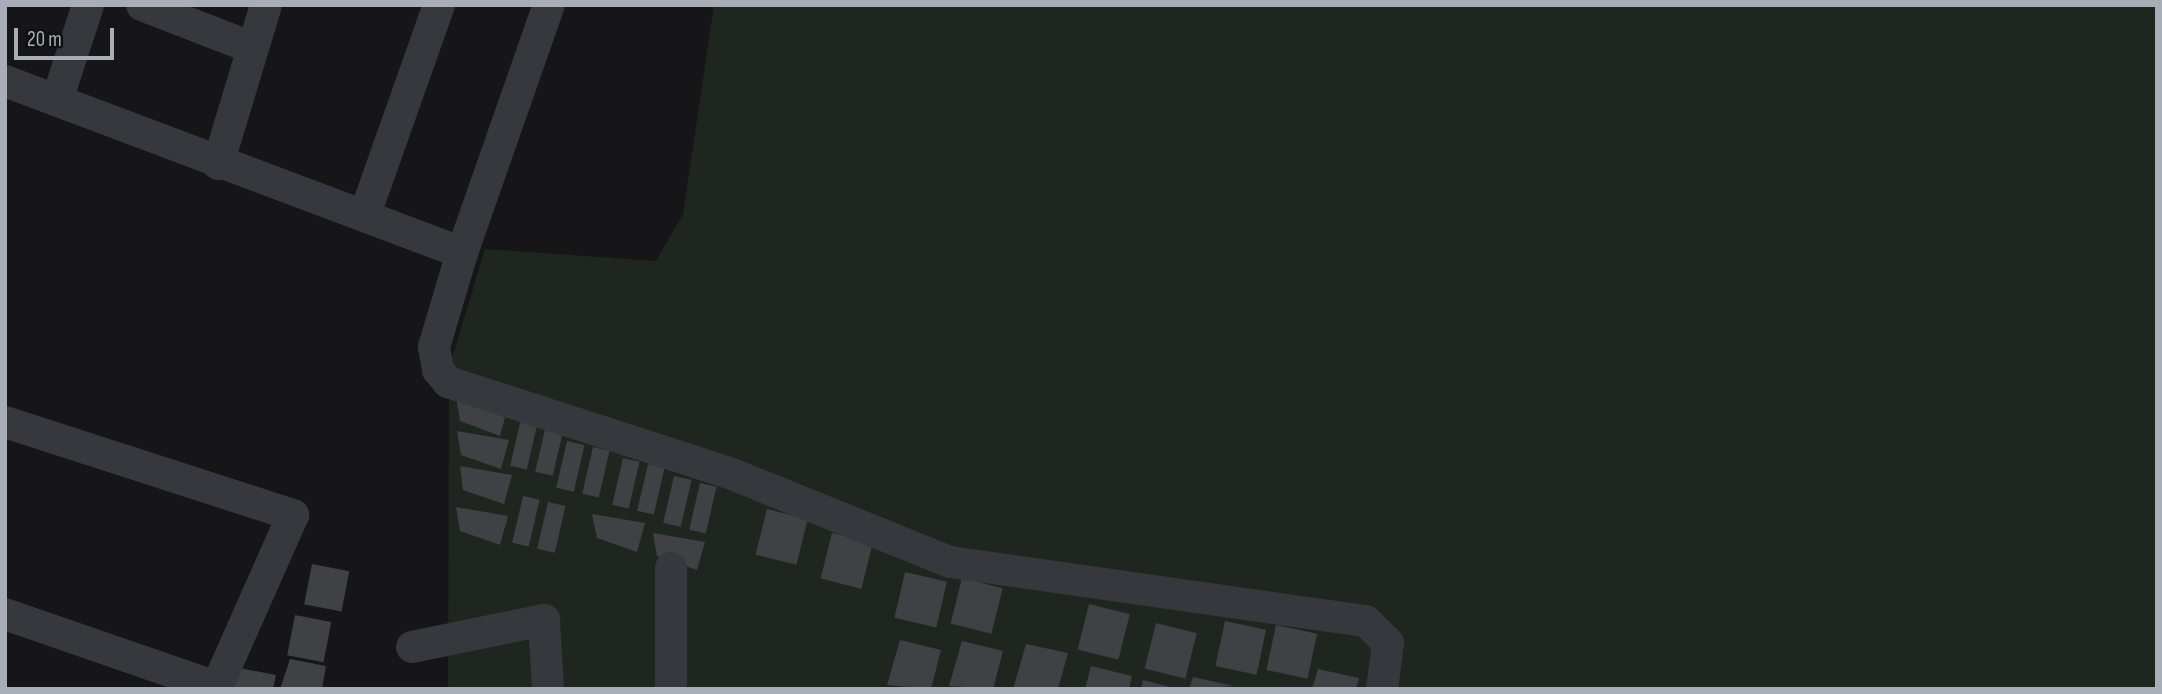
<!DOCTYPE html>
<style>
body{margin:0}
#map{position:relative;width:2162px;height:694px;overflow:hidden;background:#161618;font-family:"Sofia Sans Condensed",sans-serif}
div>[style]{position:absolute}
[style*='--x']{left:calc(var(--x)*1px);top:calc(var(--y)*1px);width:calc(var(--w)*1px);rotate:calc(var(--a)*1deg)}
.green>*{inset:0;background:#1e261f}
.building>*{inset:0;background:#404145;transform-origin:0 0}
.minor>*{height:32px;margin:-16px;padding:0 16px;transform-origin:16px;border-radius:16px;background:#37383d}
span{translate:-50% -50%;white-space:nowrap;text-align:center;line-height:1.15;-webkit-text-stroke:7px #111113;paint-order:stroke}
.frame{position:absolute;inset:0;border:7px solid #a8adb8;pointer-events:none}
.scale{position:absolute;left:14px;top:28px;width:100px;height:32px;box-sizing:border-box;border:4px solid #a8adb8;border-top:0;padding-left:9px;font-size:21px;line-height:24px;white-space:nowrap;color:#a8adb8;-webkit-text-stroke:5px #111113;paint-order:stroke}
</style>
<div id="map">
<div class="green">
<div style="clip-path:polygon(714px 5px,2157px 5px,2157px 689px,448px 689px,449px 368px,485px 249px,656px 261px,683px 214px)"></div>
</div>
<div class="building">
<div style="clip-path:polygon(456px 397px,508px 406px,500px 436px,460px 421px)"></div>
<div style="left:521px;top:419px;width:17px;height:48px;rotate:13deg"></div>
<div style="left:546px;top:425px;width:18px;height:48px;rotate:13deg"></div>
<div style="clip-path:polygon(457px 431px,509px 440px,501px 469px,461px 455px)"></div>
<div style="left:567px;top:441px;width:18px;height:48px;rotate:13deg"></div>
<div style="left:593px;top:447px;width:17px;height:48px;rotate:13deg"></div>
<div style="left:623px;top:458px;width:17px;height:48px;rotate:13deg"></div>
<div style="left:648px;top:464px;width:17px;height:48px;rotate:13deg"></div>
<div style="clip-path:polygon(460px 466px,512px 475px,504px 504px,463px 490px)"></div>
<div style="left:674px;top:476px;width:18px;height:48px;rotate:13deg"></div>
<div style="left:700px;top:483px;width:17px;height:48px;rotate:13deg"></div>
<div style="left:523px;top:496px;width:17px;height:48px;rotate:13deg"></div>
<div style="left:548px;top:502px;width:18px;height:48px;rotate:13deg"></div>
<div style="clip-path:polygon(456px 507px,508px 516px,500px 545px,460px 531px)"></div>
<div style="left:767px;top:509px;width:42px;height:47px;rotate:14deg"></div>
<div style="clip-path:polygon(592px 514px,645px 523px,637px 552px,597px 538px)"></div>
<div style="clip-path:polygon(653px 533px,705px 542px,697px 570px,657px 556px)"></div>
<div style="left:832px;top:533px;width:42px;height:47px;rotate:14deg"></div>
<div style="left:312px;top:564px;width:38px;height:41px;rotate:11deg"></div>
<div style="left:905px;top:572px;width:43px;height:47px;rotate:13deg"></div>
<div style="left:962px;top:578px;width:42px;height:47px;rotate:14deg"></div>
<div style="left:1089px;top:604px;width:42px;height:47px;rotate:14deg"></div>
<div style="left:295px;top:615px;width:37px;height:41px;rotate:11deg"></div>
<div style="left:1225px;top:621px;width:42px;height:46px;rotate:12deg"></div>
<div style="left:1156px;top:623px;width:42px;height:47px;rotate:14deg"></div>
<div style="left:1276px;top:625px;width:42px;height:46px;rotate:12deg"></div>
<div style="clip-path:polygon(900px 640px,941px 650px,931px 689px,887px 685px)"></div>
<div style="clip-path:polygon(962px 641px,1003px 651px,993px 689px,949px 686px)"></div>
<div style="clip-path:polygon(1026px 644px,1068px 653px,1058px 689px,1013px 689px)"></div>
<div style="clip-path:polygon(290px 659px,326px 666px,322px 689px,280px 689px)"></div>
<div style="clip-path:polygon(1091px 666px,1132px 676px,1129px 689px,1085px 689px)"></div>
<div style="clip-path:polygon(239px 668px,276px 675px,273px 689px,233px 689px)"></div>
<div style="clip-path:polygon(1318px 669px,1359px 678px,1356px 689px,1312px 689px)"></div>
<div style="clip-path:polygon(1193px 677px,1234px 686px,1189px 689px)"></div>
<div style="clip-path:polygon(1143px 680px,1174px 688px,1174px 689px,1141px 689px)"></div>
</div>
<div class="minor">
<div style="--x:142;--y:5;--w:119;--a:21.2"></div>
<div style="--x:5;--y:81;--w:488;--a:20.6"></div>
<div style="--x:462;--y:253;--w:98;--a:106.6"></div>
<div style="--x:434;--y:347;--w:23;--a:80"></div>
<div style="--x:438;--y:370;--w:16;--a:50"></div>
<div style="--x:448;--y:382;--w:299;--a:17.9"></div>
<div style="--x:732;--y:474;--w:235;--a:22"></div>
<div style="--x:950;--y:562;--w:420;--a:8.1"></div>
<div style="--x:1366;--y:621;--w:31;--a:45"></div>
<div style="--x:1388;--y:643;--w:46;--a:97.4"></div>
<div style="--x:57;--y:100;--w:100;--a:-71.9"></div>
<div style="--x:218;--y:164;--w:166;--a:-73.2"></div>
<div style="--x:365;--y:214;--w:222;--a:-70.5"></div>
<div style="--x:462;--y:253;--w:263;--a:-70.7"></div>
<div style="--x:5;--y:422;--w:303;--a:17.9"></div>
<div style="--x:293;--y:515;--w:190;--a:113.9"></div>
<div style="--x:671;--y:568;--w:121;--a:90"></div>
<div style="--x:5;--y:614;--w:223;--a:19.1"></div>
<div style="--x:412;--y:647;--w:135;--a:-11.6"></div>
<div style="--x:544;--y:620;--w:69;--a:86.7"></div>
</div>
<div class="frame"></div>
<div class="scale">20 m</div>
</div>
